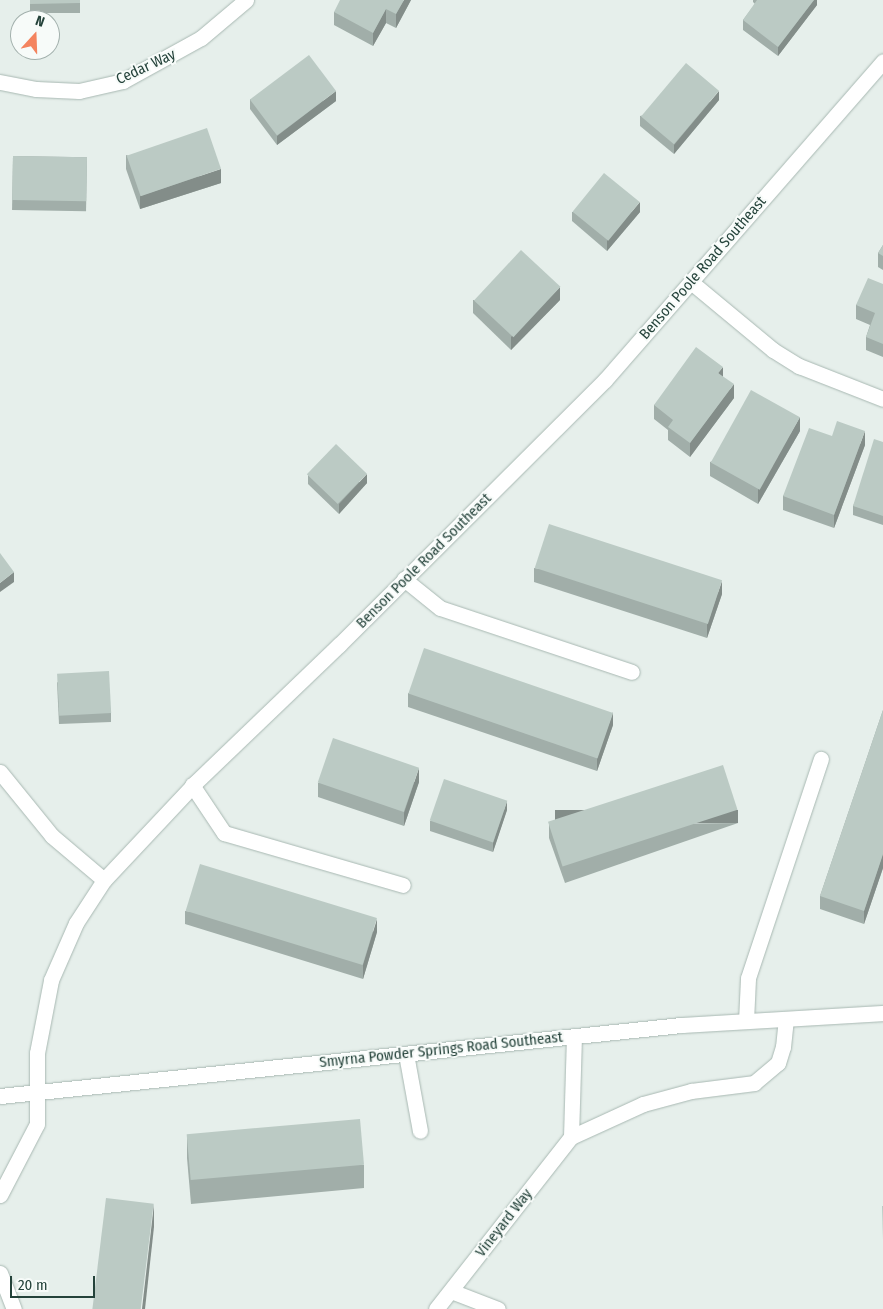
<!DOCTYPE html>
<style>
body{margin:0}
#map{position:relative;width:883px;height:1309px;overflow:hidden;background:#e6efeb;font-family:"Fira Sans Condensed",sans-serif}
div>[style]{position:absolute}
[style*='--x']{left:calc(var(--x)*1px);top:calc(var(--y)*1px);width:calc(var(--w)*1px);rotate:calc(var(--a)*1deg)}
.roads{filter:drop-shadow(0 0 1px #a8b8b2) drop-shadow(0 0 1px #a8b8b2)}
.minor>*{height:15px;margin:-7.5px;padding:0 7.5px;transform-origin:7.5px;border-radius:7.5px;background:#fff}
.wall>*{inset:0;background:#a1aea9;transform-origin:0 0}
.shaded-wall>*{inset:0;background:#838d89;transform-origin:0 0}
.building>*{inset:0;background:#bbcac4;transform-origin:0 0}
span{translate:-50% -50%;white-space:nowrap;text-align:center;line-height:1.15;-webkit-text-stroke:4px #f7fbf9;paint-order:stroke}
.street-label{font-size:15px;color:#24423a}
.north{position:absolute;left:10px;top:10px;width:50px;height:50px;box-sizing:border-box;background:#f7fbf9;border:1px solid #a3b1ad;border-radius:50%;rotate:20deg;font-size:14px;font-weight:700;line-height:20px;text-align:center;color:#24423a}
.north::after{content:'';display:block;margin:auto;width:18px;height:22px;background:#f4845f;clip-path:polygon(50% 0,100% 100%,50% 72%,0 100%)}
.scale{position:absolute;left:10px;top:1276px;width:85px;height:22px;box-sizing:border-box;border:2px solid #24423a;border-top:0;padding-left:6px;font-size:15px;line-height:18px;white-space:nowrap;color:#24423a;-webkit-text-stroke:4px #f7fbf9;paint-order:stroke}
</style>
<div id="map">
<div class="roads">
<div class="minor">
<div style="--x:0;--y:82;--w:37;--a:11"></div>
<div style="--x:36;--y:89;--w:43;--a:2.7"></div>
<div style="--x:79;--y:91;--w:45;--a:-12.8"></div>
<div style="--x:123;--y:81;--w:89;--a:-28.9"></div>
<div style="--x:201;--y:38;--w:59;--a:-40.2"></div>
<div style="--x:691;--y:282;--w:107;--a:39.7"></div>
<div style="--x:773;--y:350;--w:31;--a:32"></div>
<div style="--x:799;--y:366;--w:90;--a:21.4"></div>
<div style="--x:404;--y:579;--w:46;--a:38.9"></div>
<div style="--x:440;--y:608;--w:202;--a:18.4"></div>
<div style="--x:0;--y:772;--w:82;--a:50.9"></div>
<div style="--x:52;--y:836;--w:68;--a:40.2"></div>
<div style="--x:192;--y:785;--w:58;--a:56.3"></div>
<div style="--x:224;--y:833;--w:186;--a:16.2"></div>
<div style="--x:746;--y:1021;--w:43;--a:-87.3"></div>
<div style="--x:748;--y:978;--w:231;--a:-71.6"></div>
<div style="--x:406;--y:1054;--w:78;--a:79.7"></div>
<div style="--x:0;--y:1096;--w:685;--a:-5.95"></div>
<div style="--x:681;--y:1025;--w:202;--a:-3.4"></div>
<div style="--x:571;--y:1137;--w:101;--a:-88.3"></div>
<div style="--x:0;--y:1195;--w:80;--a:-62.5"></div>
<div style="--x:37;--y:1124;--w:71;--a:-90"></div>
<div style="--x:37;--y:1053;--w:74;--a:-79.1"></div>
<div style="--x:51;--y:980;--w:62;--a:-66.3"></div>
<div style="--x:76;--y:923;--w:51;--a:-56.9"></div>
<div style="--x:104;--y:880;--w:134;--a:-46.8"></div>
<div style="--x:196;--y:782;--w:198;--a:-43.8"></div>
<div style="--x:339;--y:645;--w:375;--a:-44.9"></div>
<div style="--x:605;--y:380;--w:423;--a:-48.9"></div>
<div style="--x:0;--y:1273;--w:39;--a:69"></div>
<div style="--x:451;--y:1291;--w:50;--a:21"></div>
<div style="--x:436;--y:1309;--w:219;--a:-51.9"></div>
<div style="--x:571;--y:1137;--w:79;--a:-24.6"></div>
<div style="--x:643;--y:1104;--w:50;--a:-15.2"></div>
<div style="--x:691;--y:1091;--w:64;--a:-7.2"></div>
<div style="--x:754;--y:1083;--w:31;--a:-40"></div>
<div style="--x:778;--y:1063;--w:17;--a:-73"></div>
<div style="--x:783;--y:1047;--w:28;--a:-84"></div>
</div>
</div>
<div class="wall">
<div style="left:30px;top:0;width:50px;height:13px"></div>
<div style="clip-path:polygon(411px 0,396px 28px,386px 23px,373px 46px,334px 25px,334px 12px)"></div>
<div style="clip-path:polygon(753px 0,817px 0,817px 5px,778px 56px,743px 30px,743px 20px,755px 4px,753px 2px)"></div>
<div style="clip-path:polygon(250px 99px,336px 101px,277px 145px,250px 109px)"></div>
<div style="clip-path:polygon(719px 100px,674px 154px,640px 126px,640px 116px)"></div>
<div style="clip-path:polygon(126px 155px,221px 183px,140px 209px,126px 169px)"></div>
<div style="left:13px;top:156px;width:74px;height:54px;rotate:1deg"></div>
<div style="clip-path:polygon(572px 212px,640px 212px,607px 251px,572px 221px)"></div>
<div style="clip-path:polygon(883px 245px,883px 270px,878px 267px,878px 253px)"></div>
<div style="clip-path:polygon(883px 284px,883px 357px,866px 350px,866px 337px,870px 325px,856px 319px,856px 305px)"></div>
<div style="clip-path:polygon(473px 300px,560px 300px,511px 350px,473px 313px)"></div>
<div style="clip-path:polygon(723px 377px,734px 398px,690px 457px,668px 440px,668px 430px,654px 419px,654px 405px)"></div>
<div style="clip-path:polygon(800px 431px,758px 504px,710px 476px,710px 462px)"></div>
<div style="clip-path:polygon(832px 436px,865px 445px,834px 528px,783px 510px,783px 496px)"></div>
<div style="clip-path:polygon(883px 442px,883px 525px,853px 515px,853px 506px)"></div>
<div style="clip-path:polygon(308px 475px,367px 483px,339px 514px,308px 484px)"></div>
<div style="clip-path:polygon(534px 568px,722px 594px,707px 638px,534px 582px)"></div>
<div style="clip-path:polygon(57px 682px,111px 713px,111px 722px,59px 724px)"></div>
<div style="clip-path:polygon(408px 693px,613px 725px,597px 771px,408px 707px)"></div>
<div style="clip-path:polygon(883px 710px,883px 868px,864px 924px,820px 909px,820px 896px)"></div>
<div style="clip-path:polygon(419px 782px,404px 826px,318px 797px,318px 783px)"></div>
<div style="clip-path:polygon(507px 810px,493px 852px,430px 831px,430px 821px)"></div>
<div style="clip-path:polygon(738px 823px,565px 883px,549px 838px,549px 825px)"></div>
<div style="clip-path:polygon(185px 911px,377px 932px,363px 979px,185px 924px)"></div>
<div style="clip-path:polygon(187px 1135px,364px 1165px,364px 1188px,191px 1204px,187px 1158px)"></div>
</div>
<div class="shaded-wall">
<div style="clip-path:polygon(404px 0,411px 0,396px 28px,396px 14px)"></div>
<div style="clip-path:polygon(814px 0,817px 0,817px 5px,778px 56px,778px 47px)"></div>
<div style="clip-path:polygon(386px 9px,386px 23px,373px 46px,373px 33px)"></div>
<div style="clip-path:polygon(336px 91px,336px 101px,277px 145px,277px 136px)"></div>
<div style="clip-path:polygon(719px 91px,719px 100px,674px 154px,674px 145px)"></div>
<div style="clip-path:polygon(221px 169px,221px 183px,140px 209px,140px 196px)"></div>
<div style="clip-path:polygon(640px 202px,640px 212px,607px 251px,607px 241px)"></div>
<div style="clip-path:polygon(560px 287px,560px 300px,511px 350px,511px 337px)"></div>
<div style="clip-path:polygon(723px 367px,723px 380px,718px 373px)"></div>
<div style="clip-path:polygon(734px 384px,734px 398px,690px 457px,690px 443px)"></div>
<div style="clip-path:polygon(800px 417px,800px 431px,758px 504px,758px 490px)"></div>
<div style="clip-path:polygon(865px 431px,865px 445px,834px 528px,834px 515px)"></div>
<div style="clip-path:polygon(367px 474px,367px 483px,339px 514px,339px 504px)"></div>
<div style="clip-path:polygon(14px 572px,14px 582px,0 592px,0 583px)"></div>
<div style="clip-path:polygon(722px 581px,722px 594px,707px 638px,707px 625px)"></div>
<div style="clip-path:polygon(613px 712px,613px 725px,597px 771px,597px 758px)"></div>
<div style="clip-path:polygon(419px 768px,419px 782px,404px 826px,404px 813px)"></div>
<div style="clip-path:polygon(507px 801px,507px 810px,493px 852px,493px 843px)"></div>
<div style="left:738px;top:810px;width:13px;height:183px;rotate:90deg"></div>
<div style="clip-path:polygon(883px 854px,883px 868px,864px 924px,864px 911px)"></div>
<div style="clip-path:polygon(377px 919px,377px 932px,363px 979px,363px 965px)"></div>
<div style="clip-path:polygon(154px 1204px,154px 1227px,145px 1309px,142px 1309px)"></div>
</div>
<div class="building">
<div style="clip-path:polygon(30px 0,80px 0,80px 3px,30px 4px)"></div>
<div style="clip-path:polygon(340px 0,404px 0,396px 14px,386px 9px,373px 33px,334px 12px)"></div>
<div style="clip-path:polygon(757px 0,814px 0,778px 47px,743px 20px)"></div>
<div style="left:309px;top:55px;width:45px;height:74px;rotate:53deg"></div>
<div style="left:686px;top:63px;width:43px;height:70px;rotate:40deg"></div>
<div style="left:207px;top:128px;width:43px;height:85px;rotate:71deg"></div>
<div style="left:13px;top:156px;width:74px;height:44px;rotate:1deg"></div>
<div style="left:604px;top:173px;width:46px;height:50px;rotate:39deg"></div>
<div style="clip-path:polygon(883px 245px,883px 256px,878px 253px)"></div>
<div style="left:521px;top:250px;width:54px;height:69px;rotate:43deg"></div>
<div style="clip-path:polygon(868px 278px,883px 284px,883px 344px,866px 337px,875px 313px,856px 305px)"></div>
<div style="clip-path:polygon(696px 347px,723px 367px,718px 373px,734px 384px,690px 443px,668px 427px,673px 420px,654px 405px)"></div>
<div style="left:751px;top:390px;width:56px;height:83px;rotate:29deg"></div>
<div style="clip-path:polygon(837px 421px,865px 431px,834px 515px,783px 496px,809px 428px,832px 436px)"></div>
<div style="clip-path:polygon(874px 439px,883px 442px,883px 516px,853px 506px)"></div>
<div style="left:336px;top:444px;width:43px;height:42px;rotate:44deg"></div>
<div style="left:549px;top:524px;width:182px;height:46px;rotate:18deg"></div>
<div style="clip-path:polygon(0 553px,14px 572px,0 583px)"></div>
<div style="left:424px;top:648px;width:200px;height:48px;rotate:19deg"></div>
<div style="left:109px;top:671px;width:42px;height:52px;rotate:87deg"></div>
<div style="clip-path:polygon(883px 710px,883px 854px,864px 911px,820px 896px)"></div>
<div style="left:333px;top:738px;width:91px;height:47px;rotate:19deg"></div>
<div style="left:723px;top:765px;width:47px;height:184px;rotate:72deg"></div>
<div style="left:444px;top:779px;width:67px;height:44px;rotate:19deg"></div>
<div style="left:200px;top:864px;width:185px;height:49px;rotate:17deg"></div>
<div style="left:360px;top:1119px;width:46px;height:174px;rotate:85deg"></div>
<div style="left:106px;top:1198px;width:48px;height:112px;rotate:7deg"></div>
<div style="clip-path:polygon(882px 1206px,883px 1206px,883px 1240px)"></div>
</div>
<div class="street-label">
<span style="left:146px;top:67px;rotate:-25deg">Cedar Way</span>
<span style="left:703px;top:268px;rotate:-49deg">Benson Poole Road Southeast</span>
<span style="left:424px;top:561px;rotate:-45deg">Benson Poole Road Southeast</span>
<span style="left:441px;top:1050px;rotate:-6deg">Smyrna Powder Springs Road Southeast</span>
<span style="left:504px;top:1223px;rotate:-52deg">Vineyard Way</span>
</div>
<div class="north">N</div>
<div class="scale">20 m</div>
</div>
